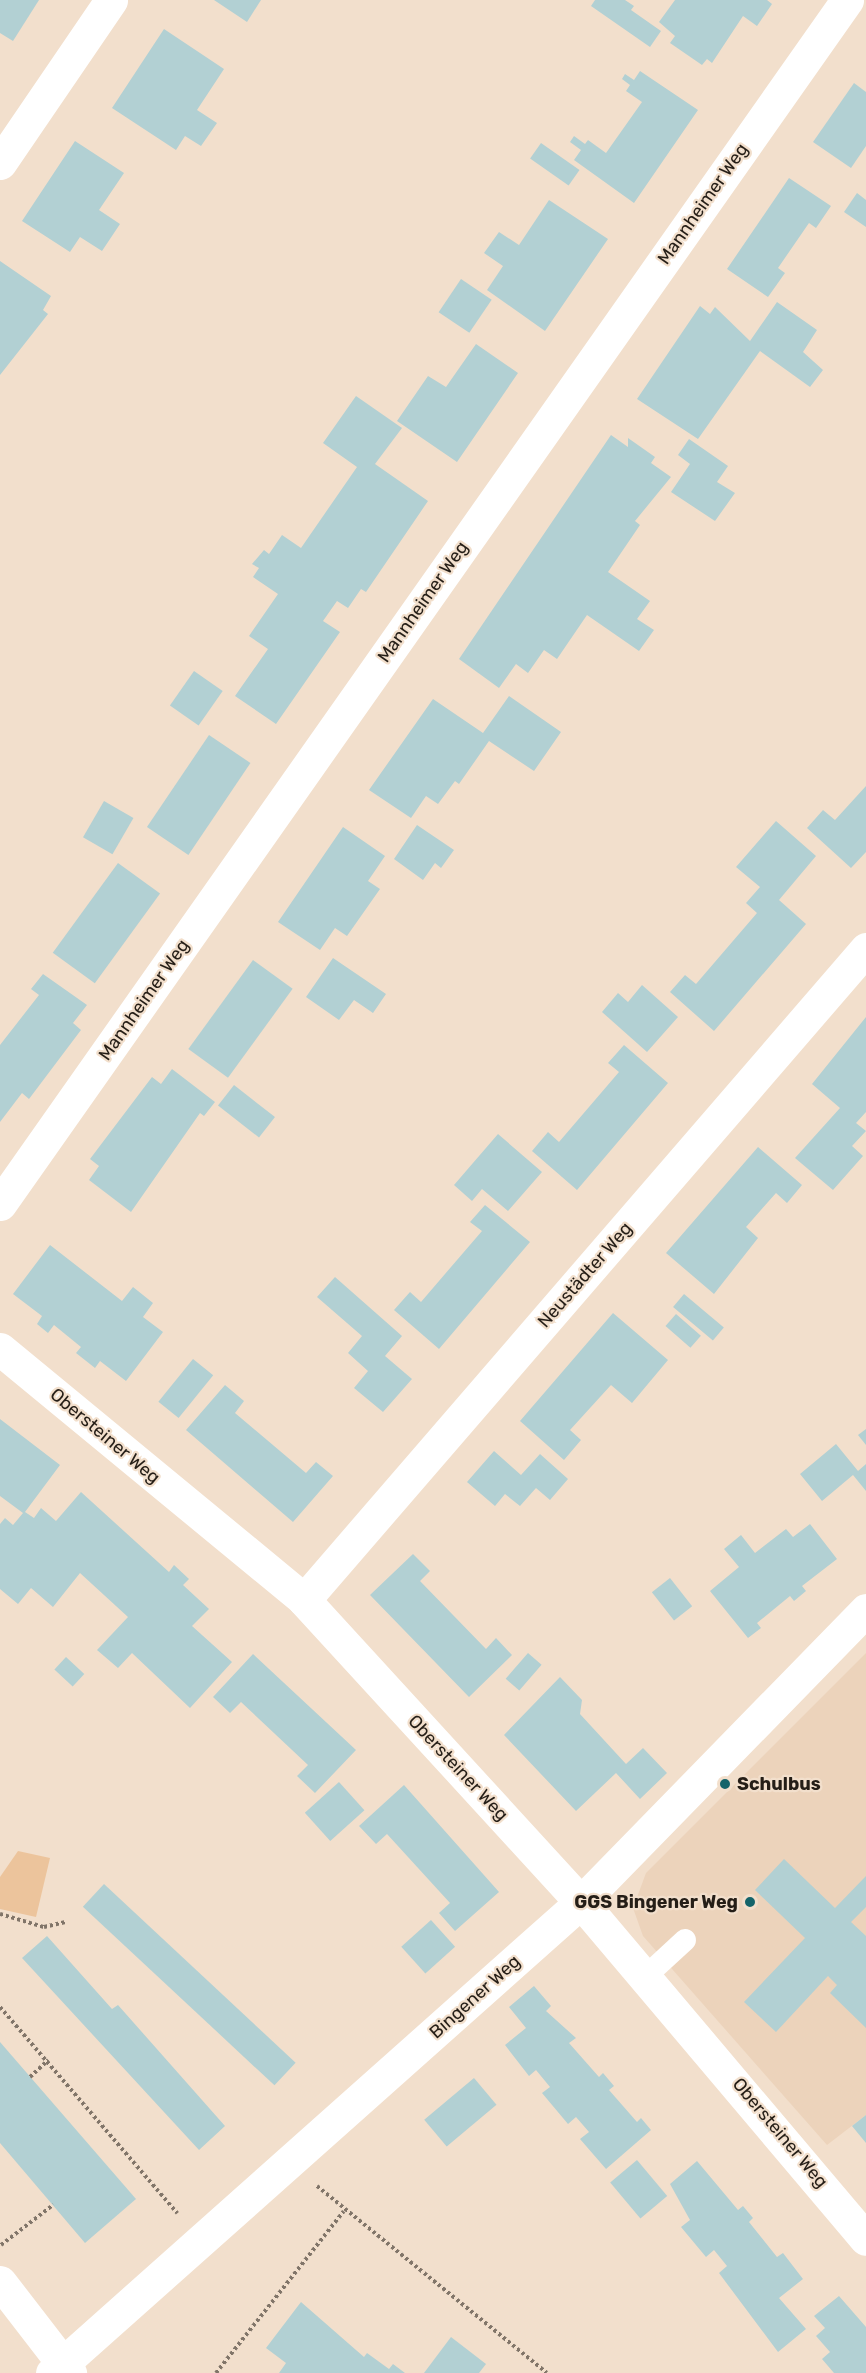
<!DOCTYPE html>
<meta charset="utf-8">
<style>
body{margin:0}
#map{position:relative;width:866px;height:2373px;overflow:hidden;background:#f2dfcc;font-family:Rubik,sans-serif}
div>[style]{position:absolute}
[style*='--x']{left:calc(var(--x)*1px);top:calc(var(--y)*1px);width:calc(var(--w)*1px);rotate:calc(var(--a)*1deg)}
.built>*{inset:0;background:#ecd3bb}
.green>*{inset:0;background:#ecc49c}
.building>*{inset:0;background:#b2d0d3;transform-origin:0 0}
.path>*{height:4px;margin-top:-2px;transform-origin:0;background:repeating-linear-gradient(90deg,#817569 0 3px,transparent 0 6px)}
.service>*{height:22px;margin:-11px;padding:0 11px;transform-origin:11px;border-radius:11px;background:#fff}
.minor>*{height:33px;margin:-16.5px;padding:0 16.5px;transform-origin:16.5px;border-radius:16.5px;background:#fff}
.dots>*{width:16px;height:16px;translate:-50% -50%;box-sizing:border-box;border:3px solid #f2dfcc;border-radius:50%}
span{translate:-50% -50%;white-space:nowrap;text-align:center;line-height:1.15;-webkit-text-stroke:4.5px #f2dfcc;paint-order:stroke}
.street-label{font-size:18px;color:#251e17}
.poi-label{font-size:18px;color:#251e17;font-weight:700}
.left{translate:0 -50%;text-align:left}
.right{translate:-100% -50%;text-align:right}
</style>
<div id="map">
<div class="built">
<div style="clip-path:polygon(866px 1653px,866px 2115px,827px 2145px,643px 1936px,633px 1908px,646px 1873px)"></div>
</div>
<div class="green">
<div style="clip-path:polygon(18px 1851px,50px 1858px,36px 1917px,0 1909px,0 1877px)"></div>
</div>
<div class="building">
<div style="clip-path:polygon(0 0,39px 0,13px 41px,0 33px)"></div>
<div style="clip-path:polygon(214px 0,261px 0,247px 22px)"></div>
<div style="clip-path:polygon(595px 0,625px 0,634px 6px,631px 10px,661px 31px,650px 47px,591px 6px)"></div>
<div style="clip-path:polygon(675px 0,767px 0,772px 4px,757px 26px,743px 16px,712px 63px,707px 59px,702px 65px,670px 43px,675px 36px,659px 22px)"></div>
<div style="clip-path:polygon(164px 29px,224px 69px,197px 110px,217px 123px,201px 146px,185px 136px,176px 150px,112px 108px)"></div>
<div style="clip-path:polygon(640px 71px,698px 110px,634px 203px,574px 160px,581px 150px,570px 142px,574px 136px,585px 144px,588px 140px,606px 153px,642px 102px,626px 91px,630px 85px,622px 79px,625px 74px,634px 80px)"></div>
<div style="clip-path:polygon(854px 83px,866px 92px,866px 146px,851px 168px,813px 142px)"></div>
<div style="clip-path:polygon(75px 141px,124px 173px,99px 210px,120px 224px,102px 251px,80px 237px,70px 252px,22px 221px)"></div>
<div style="left:541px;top:143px;width:47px;height:19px;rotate:35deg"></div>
<div style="clip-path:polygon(789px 178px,831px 206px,816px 228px,809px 223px,778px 268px,785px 273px,768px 297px,727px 269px)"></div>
<div style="clip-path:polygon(857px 193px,866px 200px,866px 227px,844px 212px)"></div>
<div style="clip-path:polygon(549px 200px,608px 239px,545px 331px,487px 290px,503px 266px,484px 253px,499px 232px,519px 245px)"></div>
<div style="clip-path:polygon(0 261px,51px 296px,43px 310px,48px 314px,0 375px)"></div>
<div style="left:461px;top:279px;width:37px;height:40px;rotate:34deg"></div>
<div style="clip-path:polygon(777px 302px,817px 330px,803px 352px,823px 370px,810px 387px,760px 351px,698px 439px,637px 399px,700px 306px,710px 314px,715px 307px,750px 341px)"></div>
<div style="clip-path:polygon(476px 344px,518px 373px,457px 462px,397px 421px,428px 376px,446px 387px)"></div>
<div style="clip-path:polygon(356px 396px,402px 428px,375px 464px,428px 501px,366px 592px,361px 589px,348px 608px,337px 601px,323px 621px,340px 632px,276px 724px,235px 696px,268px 649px,249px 636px,278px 594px,253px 577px,259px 568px,252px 564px,264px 550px,269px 554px,282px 535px,301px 548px,357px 467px,323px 443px)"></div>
<div style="clip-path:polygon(611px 435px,628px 447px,628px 438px,655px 457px,651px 463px,671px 477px,635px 521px,640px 525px,608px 572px,650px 601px,637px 619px,654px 630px,639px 651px,587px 615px,557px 659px,544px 650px,528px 673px,516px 664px,499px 688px,459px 659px)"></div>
<div style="clip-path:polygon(689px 439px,728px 466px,717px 482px,735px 493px,715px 521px,671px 492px,690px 464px,678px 455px)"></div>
<div style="left:194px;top:671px;width:35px;height:42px;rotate:35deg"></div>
<div style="clip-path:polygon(509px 696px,561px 732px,534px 771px,489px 741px,459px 784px,455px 781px,438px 804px,426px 796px,411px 818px,369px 790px,433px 699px,483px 733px)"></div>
<div style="left:209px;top:735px;width:50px;height:111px;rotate:34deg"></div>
<div style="clip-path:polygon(866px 786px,866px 852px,851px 868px,807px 828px,823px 810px,835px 820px)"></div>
<div style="left:104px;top:801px;width:34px;height:42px;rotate:30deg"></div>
<div style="clip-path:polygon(776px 821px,816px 856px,779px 900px,806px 924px,714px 1031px,670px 992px,685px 975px,696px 984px,757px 913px,746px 903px,760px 887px,736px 867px)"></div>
<div style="clip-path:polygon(417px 825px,454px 850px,441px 868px,435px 863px,423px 880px,394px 859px)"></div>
<div style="clip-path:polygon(343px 827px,385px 856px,368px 881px,380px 889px,347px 936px,335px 928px,320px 950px,278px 922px)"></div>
<div style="left:118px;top:863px;width:52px;height:111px;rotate:36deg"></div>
<div style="clip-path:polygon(333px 958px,386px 994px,373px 1013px,354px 1000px,339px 1020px,306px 997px)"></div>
<div style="left:253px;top:960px;width:49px;height:110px;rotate:36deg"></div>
<div style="clip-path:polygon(43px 974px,87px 1005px,73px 1023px,81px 1030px,29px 1099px,22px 1093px,0 1122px,0 1045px,39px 995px,31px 989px)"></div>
<div style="clip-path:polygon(642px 985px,678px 1017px,647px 1052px,602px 1012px,618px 993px,628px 1002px)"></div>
<div style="clip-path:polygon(866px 1017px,866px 1112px,856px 1123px,866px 1131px,852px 1146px,863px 1156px,833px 1190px,795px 1158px,840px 1108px,812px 1084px)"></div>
<div style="clip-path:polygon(624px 1045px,668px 1083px,577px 1190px,532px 1151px,548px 1132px,559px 1142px,619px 1072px,608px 1063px)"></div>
<div style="clip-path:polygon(172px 1069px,215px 1102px,204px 1116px,200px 1113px,131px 1212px,89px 1180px,99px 1166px,90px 1159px,152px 1077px,161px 1084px)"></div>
<div style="left:234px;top:1085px;width:52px;height:26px;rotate:38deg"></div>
<div style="clip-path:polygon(498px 1134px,542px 1172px,508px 1211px,482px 1189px,472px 1201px,454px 1185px)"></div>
<div style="clip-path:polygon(758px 1147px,802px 1185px,787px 1203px,776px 1193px,746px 1227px,758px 1238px,714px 1294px,666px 1253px)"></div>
<div style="clip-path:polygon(485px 1205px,530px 1242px,439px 1349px,394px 1310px,410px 1292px,421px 1302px,451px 1267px,482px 1231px,470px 1222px)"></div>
<div style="clip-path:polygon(50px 1245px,122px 1301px,133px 1287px,153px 1303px,143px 1317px,163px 1332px,126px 1381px,100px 1361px,95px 1368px,76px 1353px,81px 1347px,54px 1325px,48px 1333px,37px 1324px,42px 1316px,13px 1294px)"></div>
<div style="clip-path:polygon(335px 1277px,402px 1336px,385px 1356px,412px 1379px,383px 1412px,354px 1388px,368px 1371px,348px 1353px,362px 1336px,317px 1297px)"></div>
<div style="left:684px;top:1294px;width:52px;height:17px;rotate:40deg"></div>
<div style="clip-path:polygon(613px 1313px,668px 1360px,632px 1403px,611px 1385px,570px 1430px,581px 1440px,564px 1460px,520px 1421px)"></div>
<div style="left:676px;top:1314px;width:33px;height:16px;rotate:41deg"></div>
<div style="left:193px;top:1359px;width:26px;height:55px;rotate:39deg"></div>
<div style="clip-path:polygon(225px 1385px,244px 1401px,235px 1413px,306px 1473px,316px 1462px,333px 1476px,293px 1522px,186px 1430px)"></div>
<div style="clip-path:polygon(0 1419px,60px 1465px,25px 1512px,34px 1518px,41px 1508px,56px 1521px,81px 1492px,169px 1572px,174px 1565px,189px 1579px,183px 1585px,209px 1609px,192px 1626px,232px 1662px,190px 1708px,132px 1653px,118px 1668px,97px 1650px,128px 1617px,80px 1573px,53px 1607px,31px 1588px,18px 1604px,0 1589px,0 1524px,5px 1518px,13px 1525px,23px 1513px,0 1496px)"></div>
<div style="clip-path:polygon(866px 1429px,866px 1445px,858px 1435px)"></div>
<div style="clip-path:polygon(836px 1444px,858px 1471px,866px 1464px,866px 1491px,853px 1475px,822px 1501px,800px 1474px)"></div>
<div style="clip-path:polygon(494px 1451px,521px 1475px,540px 1454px,568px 1479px,550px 1500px,536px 1488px,520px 1506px,505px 1494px,495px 1506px,467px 1482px)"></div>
<div style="clip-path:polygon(810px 1524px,837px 1559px,802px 1586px,806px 1591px,794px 1601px,790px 1596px,757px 1623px,761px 1628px,748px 1638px,710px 1591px,739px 1567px,724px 1549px,741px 1535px,755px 1553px,786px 1529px,793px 1537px)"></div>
<div style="clip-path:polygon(413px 1554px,430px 1571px,420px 1581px,486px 1649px,496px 1638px,512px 1655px,469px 1697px,370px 1595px)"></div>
<div style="left:670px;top:1578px;width:36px;height:23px;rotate:52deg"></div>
<div style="left:528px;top:1653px;width:18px;height:34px;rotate:41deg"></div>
<div style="clip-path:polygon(253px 1654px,356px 1750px,315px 1793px,297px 1776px,308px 1765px,241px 1702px,230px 1713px,213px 1697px)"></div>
<div style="left:66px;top:1657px;width:25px;height:17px;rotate:43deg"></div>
<div style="clip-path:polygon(560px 1677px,582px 1700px,580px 1714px,626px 1764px,643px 1748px,667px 1773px,640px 1799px,616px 1773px,576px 1811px,504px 1735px)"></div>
<div style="left:339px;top:1782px;width:38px;height:46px;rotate:48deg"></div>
<div style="clip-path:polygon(404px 1785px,499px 1892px,455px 1931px,439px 1913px,450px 1903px,387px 1834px,376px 1844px,359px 1826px)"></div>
<div style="clip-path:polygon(784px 1859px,835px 1908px,866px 1876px,866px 1907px,851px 1922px,866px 1936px,866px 2028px,830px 1993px,837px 1985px,828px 1976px,776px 2032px,744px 2002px,805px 1938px,755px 1890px)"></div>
<div style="left:104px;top:1884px;width:262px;height:31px;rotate:43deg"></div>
<div style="left:431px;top:1920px;width:36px;height:40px;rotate:48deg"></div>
<div style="clip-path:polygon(47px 1936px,112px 2009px,118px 2005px,225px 2126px,199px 2150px,22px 1958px)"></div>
<div style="clip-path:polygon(534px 1986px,551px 2006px,546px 2011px,576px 2038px,569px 2043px,599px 2077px,603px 2073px,614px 2086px,609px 2090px,637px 2122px,641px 2118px,651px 2130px,606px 2169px,580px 2139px,589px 2132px,576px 2117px,568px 2124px,542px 2093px,550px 2087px,536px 2070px,529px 2076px,505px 2045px,526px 2028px,509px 2007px)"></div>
<div style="clip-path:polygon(0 2042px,136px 2199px,85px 2243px,0 2143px)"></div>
<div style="left:474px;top:2078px;width:35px;height:65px;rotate:50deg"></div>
<div style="clip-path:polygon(866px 2115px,866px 2143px,852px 2126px)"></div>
<div style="left:637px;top:2160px;width:47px;height:35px;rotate:50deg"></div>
<div style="clip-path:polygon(697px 2161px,738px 2210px,743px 2206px,753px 2218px,749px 2222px,777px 2257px,783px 2253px,803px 2279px,779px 2298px,806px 2329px,778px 2352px,719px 2273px,727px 2266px,714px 2250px,706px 2257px,681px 2227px,690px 2220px,670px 2184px)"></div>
<div style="clip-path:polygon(839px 2296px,866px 2327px,866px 2373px,834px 2373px,822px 2359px,830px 2352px,816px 2336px,825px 2328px,814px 2316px)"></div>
<div style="clip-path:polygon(301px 2302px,364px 2357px,367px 2353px,389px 2369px,393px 2364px,405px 2373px,279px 2373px,286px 2363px,266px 2348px)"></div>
<div style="clip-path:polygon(451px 2337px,486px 2364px,479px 2373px,424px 2373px)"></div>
</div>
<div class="path">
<div style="--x:0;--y:1914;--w:46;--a:16.5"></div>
<div style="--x:44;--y:1927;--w:22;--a:-13"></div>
<div style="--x:0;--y:2007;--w:272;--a:49.3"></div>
<div style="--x:30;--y:2077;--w:25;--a:-43"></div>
<div style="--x:317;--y:2186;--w:296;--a:39.1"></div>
<div style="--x:1;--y:2245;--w:66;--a:-37.6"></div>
<div style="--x:216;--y:2373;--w:206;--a:-51.7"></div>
</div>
<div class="service">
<div style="--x:646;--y:1976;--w:53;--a:-42.7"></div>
</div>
<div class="minor">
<div style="--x:0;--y:163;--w:197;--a:-55.7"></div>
<div style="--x:0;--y:1204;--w:1472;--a:-54.87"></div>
<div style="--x:0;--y:1349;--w:394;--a:39.5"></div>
<div style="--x:304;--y:1600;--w:410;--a:47.5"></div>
<div style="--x:581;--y:1902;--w:441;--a:49.8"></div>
<div style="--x:304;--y:1600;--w:860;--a:-49.2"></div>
<div style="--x:0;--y:2282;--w:115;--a:52.4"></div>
<div style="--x:52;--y:2373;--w:708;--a:-41.68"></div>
<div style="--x:581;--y:1902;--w:408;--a:-45.7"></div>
</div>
<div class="dots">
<div style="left:725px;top:1784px;background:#15646a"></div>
<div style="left:750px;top:1902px;background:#15646a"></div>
</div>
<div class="street-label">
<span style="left:703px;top:204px;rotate:-55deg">Mannheimer Weg</span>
<span style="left:423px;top:602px;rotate:-55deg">Mannheimer Weg</span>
<span style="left:144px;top:1000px;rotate:-55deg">Mannheimer Weg</span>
<span style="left:585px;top:1275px;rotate:-49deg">Neustädter Weg</span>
<span style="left:105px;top:1436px;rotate:40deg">Obersteiner Weg</span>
<span style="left:458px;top:1768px;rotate:47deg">Obersteiner Weg</span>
<span style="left:475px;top:1997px;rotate:-42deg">Bingener Weg</span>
<span style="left:780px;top:2133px;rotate:50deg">Obersteiner Weg</span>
</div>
<div class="poi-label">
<span class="left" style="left:737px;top:1784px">Schulbus</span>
<span class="right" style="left:738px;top:1902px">GGS Bingener Weg</span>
</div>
</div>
